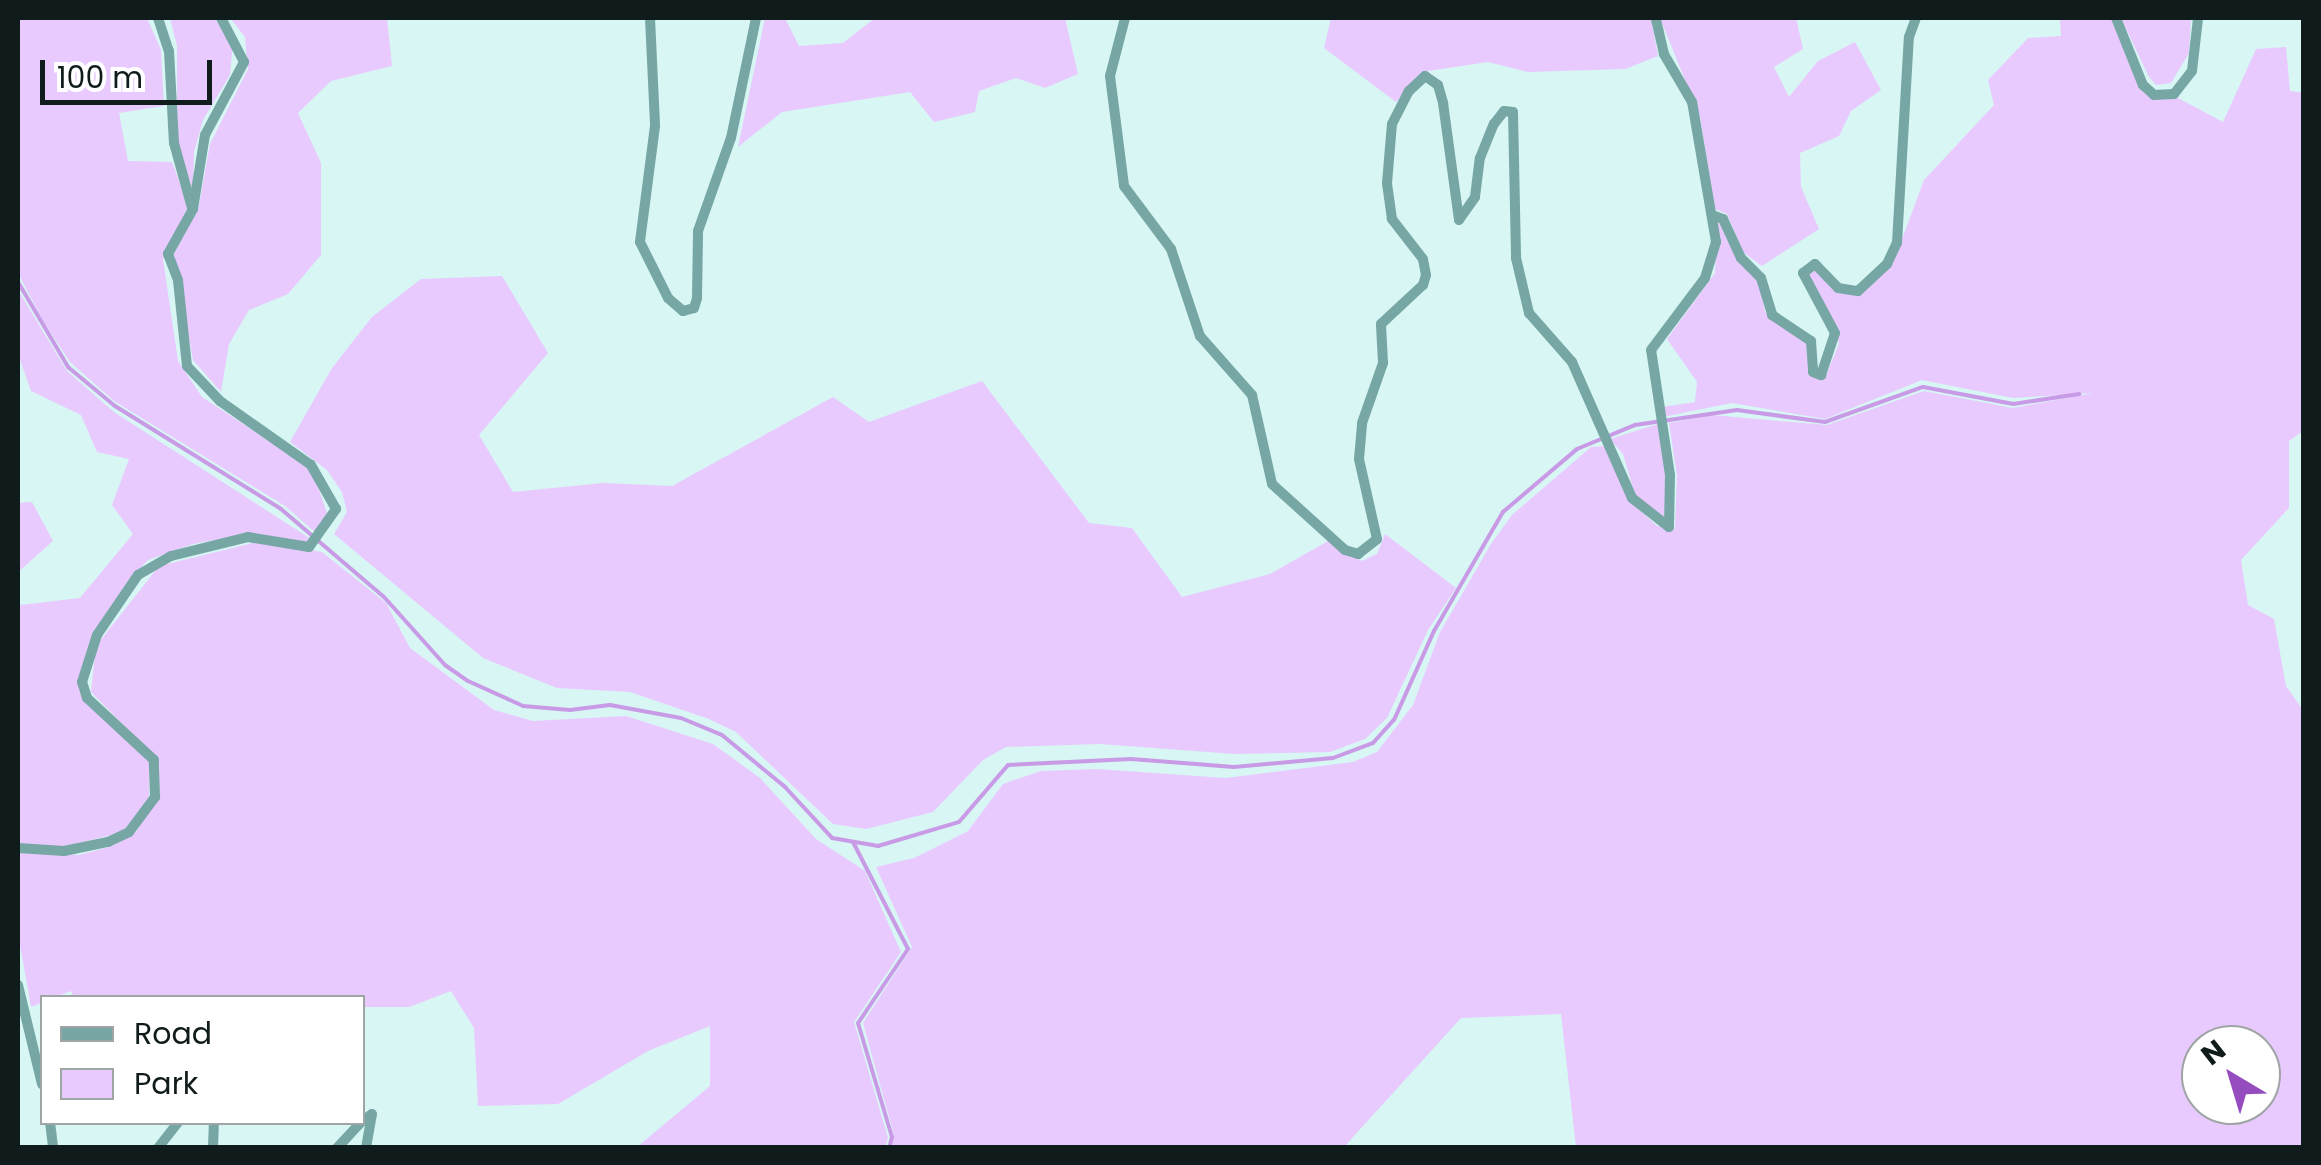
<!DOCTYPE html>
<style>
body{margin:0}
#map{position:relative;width:2321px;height:1165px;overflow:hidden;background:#d8f6f4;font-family:Poppins,sans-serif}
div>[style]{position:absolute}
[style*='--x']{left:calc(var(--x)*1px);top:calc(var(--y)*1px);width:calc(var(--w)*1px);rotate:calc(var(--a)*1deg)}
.green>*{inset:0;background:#e9cafe}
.stream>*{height:4px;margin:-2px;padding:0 2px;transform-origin:2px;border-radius:2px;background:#c99be7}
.minor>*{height:10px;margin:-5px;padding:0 5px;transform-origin:5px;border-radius:5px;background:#76a7a4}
span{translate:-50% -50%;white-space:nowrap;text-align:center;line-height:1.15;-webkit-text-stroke:8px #fff;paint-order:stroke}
.frame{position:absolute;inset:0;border:20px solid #101c1b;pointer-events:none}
.legend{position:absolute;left:40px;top:995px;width:325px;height:130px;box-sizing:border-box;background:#fff;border:2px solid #9fa4a4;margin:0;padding:12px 18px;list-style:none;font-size:30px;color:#101c1b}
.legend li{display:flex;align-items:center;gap:20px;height:50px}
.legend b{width:50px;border:2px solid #9fa4a4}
.north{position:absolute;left:2181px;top:1025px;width:100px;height:100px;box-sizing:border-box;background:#fff;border:2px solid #9fa4a4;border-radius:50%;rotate:322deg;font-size:28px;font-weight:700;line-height:40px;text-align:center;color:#101c1b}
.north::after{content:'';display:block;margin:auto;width:35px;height:45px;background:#954cbe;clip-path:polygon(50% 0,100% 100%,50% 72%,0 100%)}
.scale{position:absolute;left:40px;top:60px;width:172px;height:45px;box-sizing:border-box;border:5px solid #101c1b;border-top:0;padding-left:12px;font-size:30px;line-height:35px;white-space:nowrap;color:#101c1b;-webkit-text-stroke:8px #fff;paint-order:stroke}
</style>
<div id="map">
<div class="green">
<div style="clip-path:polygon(18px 18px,147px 18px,161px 50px,164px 106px,119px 113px,128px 161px,172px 162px,183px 191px,187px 209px,163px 259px,178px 361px,202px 397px,301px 462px,315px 478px,327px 513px,315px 532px,285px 506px,114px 401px,70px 362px,43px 321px,18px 273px)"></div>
<div style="clip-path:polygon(170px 18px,214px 18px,233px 42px,230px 75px,203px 120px,194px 152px,193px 191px,177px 141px,177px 46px)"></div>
<div style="clip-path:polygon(230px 18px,387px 18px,392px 66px,331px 81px,298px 113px,321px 163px,321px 255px,288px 294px,249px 310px,229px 344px,221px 392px,193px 360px,174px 254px,199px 206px,210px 144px,248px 69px,245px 37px)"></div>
<div style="clip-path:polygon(765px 18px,785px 18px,799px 46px,843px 43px,875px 18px,1065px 18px,1078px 74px,1045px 88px,1016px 78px,979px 91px,975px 112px,934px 122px,910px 92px,782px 112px,738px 147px)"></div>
<div style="clip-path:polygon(1331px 18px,1651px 18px,1658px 56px,1625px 69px,1528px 72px,1488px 62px,1422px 72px,1396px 102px,1324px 48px)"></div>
<div style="clip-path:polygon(1660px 18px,1796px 18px,1803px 49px,1774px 67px,1789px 97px,1818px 61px,1855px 42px,1881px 90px,1851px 111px,1839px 136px,1800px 153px,1801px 187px,1819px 229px,1762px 266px,1743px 252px,1727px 214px,1715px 209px,1700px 117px)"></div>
<div style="clip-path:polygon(evenodd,2060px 18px,2113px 18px,2156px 99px,2178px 98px,2223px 122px,2256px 49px,2286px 47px,2290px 91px,2304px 93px,2303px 431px,2289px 441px,2289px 508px,2241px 560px,2248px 605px,2274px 619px,2286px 686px,2303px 710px,2303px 1147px,1576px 1147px,1561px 1014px,1461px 1018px,1344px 1147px,891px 1147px,894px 1135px,863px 1023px,912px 947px,876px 867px,914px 858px,968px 831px,1003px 784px,1041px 771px,1097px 769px,1225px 778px,1353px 762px,1377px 752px,1413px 705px,1440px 632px,1491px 544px,1512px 515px,1591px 447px,1605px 446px,1631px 502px,1657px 526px,1675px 529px,1677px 476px,1669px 423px,1712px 415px,1827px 425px,1924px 391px,2013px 408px,2094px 393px,2013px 398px,1922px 380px,1825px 419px,1732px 403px,1663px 417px,1662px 407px,1695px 402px,1697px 382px,1667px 339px,1715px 273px,1717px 222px,1723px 222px,1760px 286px,1765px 312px,1808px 345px,1809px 365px,1826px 375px,1839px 344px,1836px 328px,1807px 275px,1810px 268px,1853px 294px,1901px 242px,1924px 180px,1994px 105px,1988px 80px,2028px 38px,2061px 36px,2060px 18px,2201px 1045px,2261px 1045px,2261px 1105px,2201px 1105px,2201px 1045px)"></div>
<div style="clip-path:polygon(2121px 18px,2191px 18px,2189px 53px,2171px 83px,2156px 85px,2149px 77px)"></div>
<div style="clip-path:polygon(502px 276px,548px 353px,479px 435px,513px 492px,603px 483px,672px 486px,833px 397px,869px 422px,982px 381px,1089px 523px,1132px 528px,1182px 597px,1270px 574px,1328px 541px,1362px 561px,1377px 554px,1385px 534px,1456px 588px,1428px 630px,1387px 718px,1365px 739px,1330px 752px,1235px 754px,1099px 744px,1006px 747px,983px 760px,933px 812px,866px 829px,833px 824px,736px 732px,709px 719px,630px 692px,557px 688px,483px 658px,334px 534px,347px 512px,342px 492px,327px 470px,290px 442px,332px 368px,372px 317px,421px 279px)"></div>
<div style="clip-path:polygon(18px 290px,67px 371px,114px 412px,311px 539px,303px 544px,247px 534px,193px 544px,148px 560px,132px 577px,90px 640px,78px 683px,149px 761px,149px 797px,123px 832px,63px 847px,18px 844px,18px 597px,21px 605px,80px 598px,133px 534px,112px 505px,129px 459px,97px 452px,81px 415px,31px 391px,18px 354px)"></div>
<div style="clip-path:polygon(1658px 424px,1668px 477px,1667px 521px,1635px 495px,1623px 454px,1610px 439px)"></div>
<div style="clip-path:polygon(32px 502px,53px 541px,18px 572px,18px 503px)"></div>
<div style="clip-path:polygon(257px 542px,322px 552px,386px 603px,410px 648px,494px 710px,533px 721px,626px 716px,713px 744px,760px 778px,816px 839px,865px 871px,901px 952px,854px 1022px,888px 1138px,885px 1147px,637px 1147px,710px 1086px,710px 1026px,648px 1051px,558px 1104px,478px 1106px,474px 1028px,451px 991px,409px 1007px,363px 1007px,362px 998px,74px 998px,71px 991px,31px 1007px,18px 934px,18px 852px,79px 855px,109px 847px,136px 832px,160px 793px,155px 757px,91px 692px,96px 646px,159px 566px)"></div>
</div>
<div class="stream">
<div style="--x:18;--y:282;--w:99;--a:59.5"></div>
<div style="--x:68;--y:367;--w:61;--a:39.7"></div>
<div style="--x:115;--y:406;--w:195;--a:31.8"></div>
<div style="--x:281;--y:509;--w:135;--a:40.5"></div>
<div style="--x:384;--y:597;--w:91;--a:48.1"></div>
<div style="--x:445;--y:665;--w:28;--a:35"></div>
<div style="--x:468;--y:681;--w:60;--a:24.4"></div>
<div style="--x:523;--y:706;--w:47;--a:4.9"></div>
<div style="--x:570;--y:710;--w:40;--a:-7.1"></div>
<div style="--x:610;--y:705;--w:72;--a:10.4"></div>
<div style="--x:681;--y:718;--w:44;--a:22.5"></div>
<div style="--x:722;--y:735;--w:82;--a:39.5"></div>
<div style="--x:785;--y:787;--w:69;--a:47.3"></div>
<div style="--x:832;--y:838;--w:47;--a:9.9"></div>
<div style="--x:878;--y:846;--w:84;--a:-16.5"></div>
<div style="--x:959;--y:822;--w:75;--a:-49.3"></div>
<div style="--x:1008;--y:765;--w:123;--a:-2.8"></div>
<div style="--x:1131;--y:759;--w:103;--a:4.4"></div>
<div style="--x:1234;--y:767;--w:99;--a:-5.2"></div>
<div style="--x:1333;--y:758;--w:43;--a:-20.6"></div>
<div style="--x:1373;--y:743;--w:31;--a:-48"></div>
<div style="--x:1394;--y:720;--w:98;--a:-65.8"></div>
<div style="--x:1434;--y:631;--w:138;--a:-59.9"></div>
<div style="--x:1503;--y:512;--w:97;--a:-40.4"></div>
<div style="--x:1577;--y:449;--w:63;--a:-22.5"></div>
<div style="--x:1635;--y:425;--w:103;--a:-8.4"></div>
<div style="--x:1737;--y:410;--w:89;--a:7.8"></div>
<div style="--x:1825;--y:422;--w:104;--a:-19.7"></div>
<div style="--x:1923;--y:387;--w:92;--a:10.7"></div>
<div style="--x:2013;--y:404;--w:67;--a:-8.6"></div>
<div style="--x:853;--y:842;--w:120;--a:62.8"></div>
<div style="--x:908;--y:949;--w:89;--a:124"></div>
<div style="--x:858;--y:1023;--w:119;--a:73.4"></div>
<div style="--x:892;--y:1137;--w:11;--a:105"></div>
</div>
<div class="minor">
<div style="--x:158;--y:18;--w:35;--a:72"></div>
<div style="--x:169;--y:51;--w:92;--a:86.9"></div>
<div style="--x:174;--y:143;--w:67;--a:74.5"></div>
<div style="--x:650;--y:18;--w:108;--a:87.3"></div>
<div style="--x:655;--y:126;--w:117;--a:97.4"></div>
<div style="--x:640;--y:242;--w:63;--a:63.4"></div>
<div style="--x:668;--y:298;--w:20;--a:41"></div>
<div style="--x:683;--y:311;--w:11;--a:-15"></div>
<div style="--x:694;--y:308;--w:10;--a:-73"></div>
<div style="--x:697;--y:298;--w:67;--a:-89.1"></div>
<div style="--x:698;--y:231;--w:99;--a:-70.5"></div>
<div style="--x:731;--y:138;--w:123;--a:-78.2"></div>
<div style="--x:1125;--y:18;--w:60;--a:104.5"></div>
<div style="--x:1110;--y:76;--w:111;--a:82.7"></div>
<div style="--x:1124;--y:186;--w:79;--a:53.3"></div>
<div style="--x:1171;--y:249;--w:92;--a:71.6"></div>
<div style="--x:1200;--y:336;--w:79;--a:48.6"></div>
<div style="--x:1252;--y:395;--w:91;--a:77.3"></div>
<div style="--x:1272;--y:484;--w:98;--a:42.1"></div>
<div style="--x:1345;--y:550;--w:14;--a:17"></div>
<div style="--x:1358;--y:554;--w:24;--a:-38"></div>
<div style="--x:1377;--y:539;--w:82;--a:-102.7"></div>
<div style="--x:1359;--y:459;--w:36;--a:-85"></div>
<div style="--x:1362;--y:423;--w:64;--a:-70.7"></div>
<div style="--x:1383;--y:363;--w:39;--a:-93"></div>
<div style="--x:1381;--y:324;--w:57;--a:-42.9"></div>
<div style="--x:1423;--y:285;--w:10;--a:-73"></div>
<div style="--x:1426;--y:275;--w:16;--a:-101"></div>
<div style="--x:1423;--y:259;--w:51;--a:-127.8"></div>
<div style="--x:1392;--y:219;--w:36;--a:-98"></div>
<div style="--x:1387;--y:183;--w:59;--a:-85.2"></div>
<div style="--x:1392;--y:124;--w:37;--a:-63"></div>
<div style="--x:1409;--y:91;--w:22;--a:-43"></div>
<div style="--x:1425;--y:76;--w:16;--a:35"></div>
<div style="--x:1438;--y:85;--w:19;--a:74"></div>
<div style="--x:1443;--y:103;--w:118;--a:82.2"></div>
<div style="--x:1459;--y:220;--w:28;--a:-55"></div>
<div style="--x:1475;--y:197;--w:39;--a:-83"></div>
<div style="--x:1480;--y:158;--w:37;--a:-68"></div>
<div style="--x:1494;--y:124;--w:16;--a:-52"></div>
<div style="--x:1504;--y:111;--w:9;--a:6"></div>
<div style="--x:1513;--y:112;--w:146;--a:88.8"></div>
<div style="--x:1516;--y:258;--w:57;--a:76.7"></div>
<div style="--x:1529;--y:313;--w:65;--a:48.7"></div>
<div style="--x:1572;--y:362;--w:149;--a:66.2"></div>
<div style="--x:1632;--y:498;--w:47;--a:38.1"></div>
<div style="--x:1669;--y:527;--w:52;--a:-88.9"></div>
<div style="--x:1670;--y:475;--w:126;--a:-98.6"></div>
<div style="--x:1651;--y:350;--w:90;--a:-53.1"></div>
<div style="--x:1705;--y:278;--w:38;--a:-73"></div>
<div style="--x:1716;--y:242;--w:142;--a:-99.7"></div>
<div style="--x:1692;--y:102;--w:56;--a:-120.3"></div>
<div style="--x:1664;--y:54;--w:37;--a:-103"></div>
<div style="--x:2116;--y:18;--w:72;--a:68.1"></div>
<div style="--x:2143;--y:85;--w:15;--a:42"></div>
<div style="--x:2154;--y:95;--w:20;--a:-3"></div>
<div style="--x:2174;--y:94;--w:29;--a:-52"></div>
<div style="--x:2192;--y:71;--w:53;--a:-83.5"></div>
<div style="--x:1712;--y:215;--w:12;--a:20"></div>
<div style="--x:1723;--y:219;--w:43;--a:65.2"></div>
<div style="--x:1741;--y:258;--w:28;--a:45"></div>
<div style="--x:1761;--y:278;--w:39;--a:73"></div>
<div style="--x:1772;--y:315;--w:47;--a:33.7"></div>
<div style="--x:1811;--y:341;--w:31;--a:86"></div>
<div style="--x:1813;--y:372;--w:9;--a:21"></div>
<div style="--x:1821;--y:375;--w:44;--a:-71.6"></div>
<div style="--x:1835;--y:333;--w:68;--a:-118.1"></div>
<div style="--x:1803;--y:273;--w:15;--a:-37"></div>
<div style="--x:1815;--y:264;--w:33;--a:46"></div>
<div style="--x:1838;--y:288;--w:20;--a:9"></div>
<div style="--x:1858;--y:291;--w:40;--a:-43"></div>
<div style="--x:1887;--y:264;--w:23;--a:-65"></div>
<div style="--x:1897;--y:243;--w:206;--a:-86.7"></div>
<div style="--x:1909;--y:37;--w:20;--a:-70"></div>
<div style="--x:18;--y:848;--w:46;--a:3.7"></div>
<div style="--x:64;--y:851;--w:45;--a:-11.6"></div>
<div style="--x:108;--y:842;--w:23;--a:-25"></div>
<div style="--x:129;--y:832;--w:44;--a:-53.4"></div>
<div style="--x:155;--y:797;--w:37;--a:-92"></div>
<div style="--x:154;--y:760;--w:91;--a:-137.2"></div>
<div style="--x:87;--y:698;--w:17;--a:-107"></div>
<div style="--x:82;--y:682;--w:49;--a:-72.3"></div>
<div style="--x:97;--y:635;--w:73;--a:-55.7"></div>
<div style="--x:138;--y:575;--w:38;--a:-30"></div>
<div style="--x:171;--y:556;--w:79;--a:-13.9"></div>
<div style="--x:248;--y:537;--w:62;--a:9.3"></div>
<div style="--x:309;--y:547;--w:47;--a:-54.6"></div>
<div style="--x:336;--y:509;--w:51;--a:-119.6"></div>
<div style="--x:311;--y:465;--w:111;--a:-144.9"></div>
<div style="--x:220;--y:401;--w:48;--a:-133.3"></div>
<div style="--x:187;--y:366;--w:86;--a:-96"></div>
<div style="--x:178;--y:280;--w:28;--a:-111"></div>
<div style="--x:168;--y:254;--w:51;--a:-60.9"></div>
<div style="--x:193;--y:209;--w:75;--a:-80.8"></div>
<div style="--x:205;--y:135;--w:83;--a:-61.9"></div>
<div style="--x:244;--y:62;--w:50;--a:-117.6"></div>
<div style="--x:18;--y:985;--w:102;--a:76.4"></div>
<div style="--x:362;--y:1121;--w:12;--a:-35"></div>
<div style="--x:372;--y:1114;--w:35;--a:100"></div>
<div style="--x:50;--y:1122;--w:26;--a:83"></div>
<div style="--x:158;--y:1148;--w:33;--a:-52"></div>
<div style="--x:213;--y:1148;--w:26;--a:-88"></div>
<div style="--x:337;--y:1148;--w:35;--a:-47"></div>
</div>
<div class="frame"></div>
<ul class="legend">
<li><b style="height:12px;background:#76a7a4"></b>Road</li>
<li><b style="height:28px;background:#e9cafe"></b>Park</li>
</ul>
<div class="north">N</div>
<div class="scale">100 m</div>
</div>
